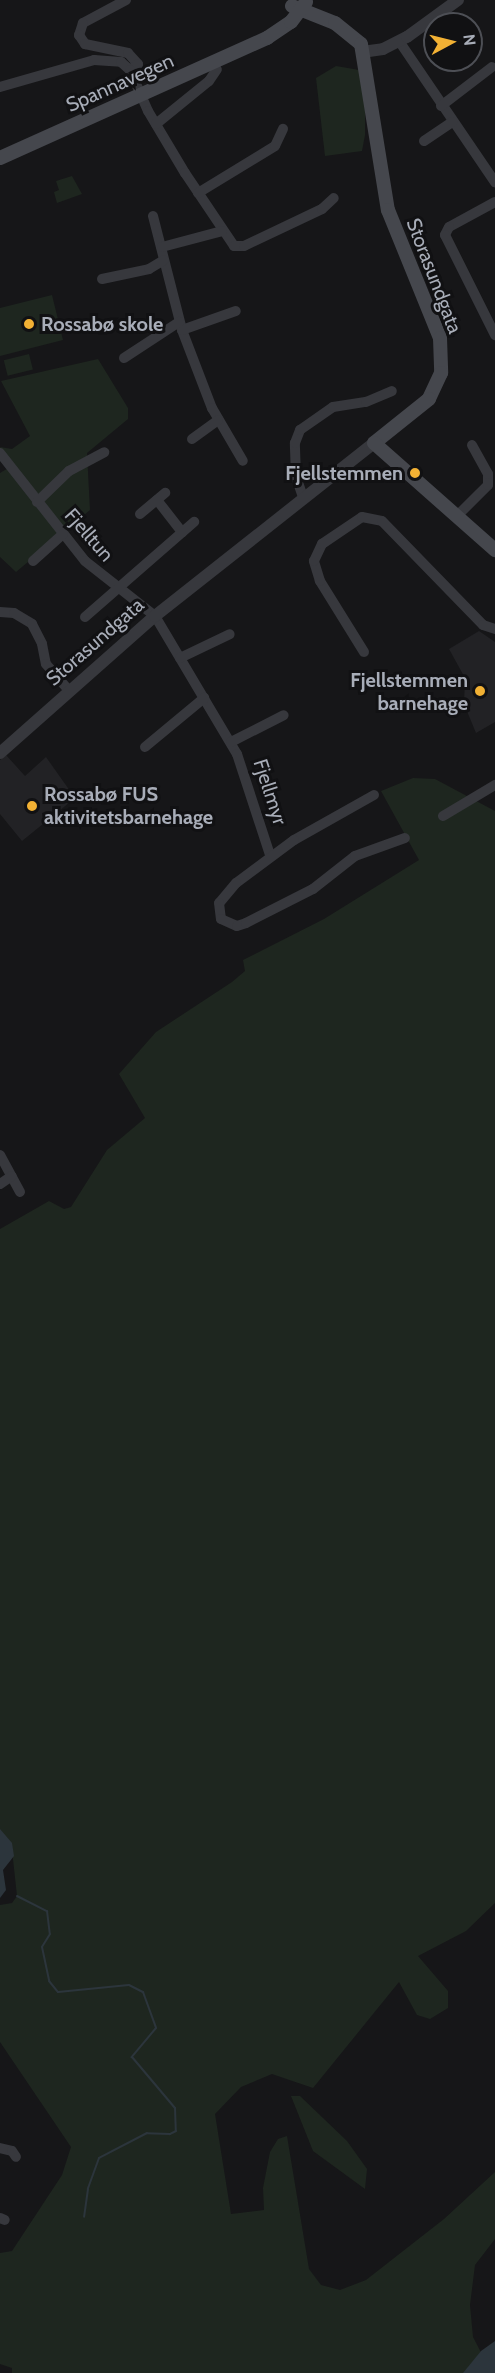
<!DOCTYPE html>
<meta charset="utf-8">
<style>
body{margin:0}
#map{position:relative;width:495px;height:2373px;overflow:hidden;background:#161618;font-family:Cabin,sans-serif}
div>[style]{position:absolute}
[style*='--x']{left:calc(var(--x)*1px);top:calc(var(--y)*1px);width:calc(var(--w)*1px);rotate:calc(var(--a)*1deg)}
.built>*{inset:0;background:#222225}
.green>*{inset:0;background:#1e261f;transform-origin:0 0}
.water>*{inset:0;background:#2c353c}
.stream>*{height:2px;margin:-1px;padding:0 1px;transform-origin:1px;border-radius:1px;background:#2c353c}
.minor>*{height:10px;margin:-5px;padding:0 5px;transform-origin:5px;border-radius:5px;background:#37383d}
.tertiary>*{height:12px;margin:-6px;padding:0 6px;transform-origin:6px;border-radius:6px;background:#37383d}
.secondary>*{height:14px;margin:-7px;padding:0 7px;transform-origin:7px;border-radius:7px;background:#45474d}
.dots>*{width:16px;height:16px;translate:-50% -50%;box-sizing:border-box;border:3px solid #111113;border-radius:50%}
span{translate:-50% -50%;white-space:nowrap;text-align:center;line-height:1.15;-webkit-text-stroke:6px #111113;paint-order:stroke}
.street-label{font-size:20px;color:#a8adb8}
.poi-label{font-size:20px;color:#a8adb8;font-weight:700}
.left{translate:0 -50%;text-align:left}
.right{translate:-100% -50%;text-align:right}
.north{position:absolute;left:423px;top:12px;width:60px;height:60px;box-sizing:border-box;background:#111113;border:2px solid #4d4f55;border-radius:50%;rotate:83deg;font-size:16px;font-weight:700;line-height:24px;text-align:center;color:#a8adb8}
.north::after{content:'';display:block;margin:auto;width:21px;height:27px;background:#f2b134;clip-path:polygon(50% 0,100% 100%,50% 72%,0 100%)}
</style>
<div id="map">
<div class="built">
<div style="clip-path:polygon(479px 631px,495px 642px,495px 722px,476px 733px,464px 704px,465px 678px,449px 649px)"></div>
<div style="clip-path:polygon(6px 755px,25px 776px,46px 757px,75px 798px,22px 841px,0 814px,0 760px)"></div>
</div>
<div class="green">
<div style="clip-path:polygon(336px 66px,365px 71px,365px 135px,362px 151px,325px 156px,316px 78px)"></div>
<div style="clip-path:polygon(72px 176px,82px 194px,57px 203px,54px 192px,59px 190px,56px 181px)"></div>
<div style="clip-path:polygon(52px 295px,63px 340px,0 356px,0 308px)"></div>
<div style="left:29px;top:354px;width:16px;height:26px;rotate:76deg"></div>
<div style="clip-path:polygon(98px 359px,128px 408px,128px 419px,87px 453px,90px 510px,16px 572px,0 557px,0 473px,10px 467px,0 447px,12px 449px,30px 436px,1px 381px)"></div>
<div style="clip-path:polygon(413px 778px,435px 779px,495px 811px,495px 1903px,466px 1931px,418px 1956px,448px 1991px,448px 2008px,430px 2019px,417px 2015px,399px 1982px,313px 2088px,272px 2074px,241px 2087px,215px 2114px,231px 2214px,264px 2210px,263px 2188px,270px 2152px,278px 2139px,287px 2136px,309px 2269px,321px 2285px,340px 2290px,366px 2280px,444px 2219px,495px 2172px,495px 2239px,475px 2265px,470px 2305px,473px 2337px,487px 2364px,477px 2373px,12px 2373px,12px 2368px,0 2364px,0 2253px,12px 2251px,62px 2175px,71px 2147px,0 2042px,0 1905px,12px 1903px,17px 1896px,12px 1850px,0 1839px,0 1229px,49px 1201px,64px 1209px,71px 1207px,107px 1150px,145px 1118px,119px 1074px,156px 1032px,232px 982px,245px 971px,243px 960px,324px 919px,419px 860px,381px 791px)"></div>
<div style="clip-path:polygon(291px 2096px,300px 2096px,347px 2141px,367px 2169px,365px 2189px,313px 2151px)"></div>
</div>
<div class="water">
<div style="clip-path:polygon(0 1829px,12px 1843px,14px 1856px,3px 1870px,6px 1890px,0 1898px)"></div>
<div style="clip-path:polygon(495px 2341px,495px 2373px,463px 2373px,481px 2351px)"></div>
</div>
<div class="stream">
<div style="--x:17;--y:1896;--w:34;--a:27"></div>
<div style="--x:47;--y:1911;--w:23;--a:83"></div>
<div style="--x:50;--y:1934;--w:15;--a:122"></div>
<div style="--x:42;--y:1947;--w:35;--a:78"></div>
<div style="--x:49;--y:1981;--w:14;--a:51"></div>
<div style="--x:58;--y:1992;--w:71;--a:-5.6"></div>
<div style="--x:129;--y:1985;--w:16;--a:27"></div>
<div style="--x:143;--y:1992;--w:38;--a:70"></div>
<div style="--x:156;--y:2028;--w:38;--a:130"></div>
<div style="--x:132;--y:2057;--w:67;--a:49.9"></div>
<div style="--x:175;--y:2108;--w:23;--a:88"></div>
<div style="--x:176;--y:2131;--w:7;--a:153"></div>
<div style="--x:170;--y:2134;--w:23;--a:-178"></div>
<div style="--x:147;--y:2133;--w:54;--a:152.5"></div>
<div style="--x:99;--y:2158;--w:33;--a:110"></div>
<div style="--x:88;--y:2189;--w:28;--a:98"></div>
</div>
<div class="minor">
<div style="--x:126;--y:0;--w:49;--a:151.9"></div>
<div style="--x:83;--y:23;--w:13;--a:108"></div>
<div style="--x:79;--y:35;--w:11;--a:56"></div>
<div style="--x:85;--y:44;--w:44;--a:11.8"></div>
<div style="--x:128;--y:53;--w:15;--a:48"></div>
<div style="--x:138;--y:64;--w:10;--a:143"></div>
<div style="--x:399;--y:41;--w:171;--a:55.8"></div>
<div style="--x:0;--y:87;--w:98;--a:-16"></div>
<div style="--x:94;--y:60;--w:27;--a:4"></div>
<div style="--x:121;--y:62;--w:12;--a:42"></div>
<div style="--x:130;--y:70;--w:45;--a:66.3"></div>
<div style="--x:148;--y:111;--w:72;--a:59.2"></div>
<div style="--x:185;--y:173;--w:88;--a:56.1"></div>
<div style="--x:234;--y:246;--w:10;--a:0"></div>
<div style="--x:244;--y:246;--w:86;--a:-25.4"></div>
<div style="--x:322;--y:209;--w:16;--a:-43"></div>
<div style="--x:441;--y:106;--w:64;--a:-37.4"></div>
<div style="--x:156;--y:124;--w:68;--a:-39.1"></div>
<div style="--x:209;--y:81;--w:14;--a:-56"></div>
<div style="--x:424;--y:141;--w:34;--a:-34"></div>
<div style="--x:198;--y:193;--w:90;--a:-31.4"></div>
<div style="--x:275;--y:146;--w:19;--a:-65"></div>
<div style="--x:495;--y:202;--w:52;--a:151.5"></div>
<div style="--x:449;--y:227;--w:9;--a:117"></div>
<div style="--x:445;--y:235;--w:112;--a:63.4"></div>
<div style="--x:153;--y:216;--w:118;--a:75.7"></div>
<div style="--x:182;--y:330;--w:84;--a:69"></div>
<div style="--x:212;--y:408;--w:61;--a:59.7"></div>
<div style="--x:162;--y:247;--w:62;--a:-14.9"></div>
<div style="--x:102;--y:279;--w:48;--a:-12"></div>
<div style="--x:149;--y:269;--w:17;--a:-31"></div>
<div style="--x:182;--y:330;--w:57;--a:-19.4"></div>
<div style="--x:124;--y:358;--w:66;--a:-33.2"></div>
<div style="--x:192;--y:439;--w:32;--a:-36"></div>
<div style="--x:0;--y:453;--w:137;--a:51.8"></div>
<div style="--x:85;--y:561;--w:89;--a:38.2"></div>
<div style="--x:155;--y:616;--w:161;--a:59.3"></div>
<div style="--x:237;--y:754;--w:106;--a:71.9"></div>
<div style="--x:303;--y:497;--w:21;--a:-109"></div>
<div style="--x:296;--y:477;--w:34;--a:-92"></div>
<div style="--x:295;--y:443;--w:14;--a:-69"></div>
<div style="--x:300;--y:430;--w:40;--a:-34.9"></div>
<div style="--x:333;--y:407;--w:33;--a:-9"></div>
<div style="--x:366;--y:402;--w:28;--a:-23"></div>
<div style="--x:157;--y:500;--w:41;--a:52"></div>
<div style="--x:37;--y:502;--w:45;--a:-44.1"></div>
<div style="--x:69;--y:471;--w:40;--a:-28"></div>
<div style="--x:140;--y:514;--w:33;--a:-40"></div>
<div style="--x:456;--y:517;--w:45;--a:-45"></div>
<div style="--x:488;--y:485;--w:11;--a:-90"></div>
<div style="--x:488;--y:474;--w:33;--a:-119"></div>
<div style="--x:33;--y:561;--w:40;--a:-42"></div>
<div style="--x:0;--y:612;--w:14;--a:4"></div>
<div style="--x:14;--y:613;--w:21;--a:31"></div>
<div style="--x:32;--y:624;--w:22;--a:63"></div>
<div style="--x:42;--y:644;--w:20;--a:79"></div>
<div style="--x:46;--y:664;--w:35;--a:49"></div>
<div style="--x:85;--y:617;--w:145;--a:-41.1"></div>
<div style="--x:364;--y:652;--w:84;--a:-121.8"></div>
<div style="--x:320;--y:581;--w:21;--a:-107"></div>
<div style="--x:314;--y:561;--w:19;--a:-65"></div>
<div style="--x:322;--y:544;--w:48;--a:-34"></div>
<div style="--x:362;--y:517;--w:20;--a:11"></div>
<div style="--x:382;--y:521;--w:145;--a:45.8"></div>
<div style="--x:483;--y:625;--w:13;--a:18"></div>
<div style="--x:180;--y:658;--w:55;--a:-25.6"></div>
<div style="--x:231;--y:742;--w:59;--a:-27"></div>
<div style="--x:145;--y:747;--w:77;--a:-39.7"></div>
<div style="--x:374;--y:795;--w:92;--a:150.6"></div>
<div style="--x:294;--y:840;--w:72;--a:143.4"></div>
<div style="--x:236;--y:883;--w:26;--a:130"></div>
<div style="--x:219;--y:903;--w:16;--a:83"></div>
<div style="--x:221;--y:919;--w:17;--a:24"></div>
<div style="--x:237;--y:926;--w:9;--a:-18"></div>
<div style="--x:246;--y:923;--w:75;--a:-26.9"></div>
<div style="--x:313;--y:889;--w:53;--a:-38.2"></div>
<div style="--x:355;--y:856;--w:53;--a:-19.8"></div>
<div style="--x:443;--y:816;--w:61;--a:-30.8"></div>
<div style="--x:0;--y:1155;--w:42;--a:61.6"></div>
<div style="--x:0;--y:1184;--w:14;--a:-34"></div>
<div style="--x:0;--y:2148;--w:12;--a:14"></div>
<div style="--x:12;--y:2151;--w:7;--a:56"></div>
<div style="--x:0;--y:2218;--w:5;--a:22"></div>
</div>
<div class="tertiary">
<div style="--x:362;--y:52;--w:21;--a:-8"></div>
<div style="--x:383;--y:49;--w:27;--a:-27"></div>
<div style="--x:407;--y:37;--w:63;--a:-36"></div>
<div style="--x:0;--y:753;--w:207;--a:-41.5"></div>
<div style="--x:155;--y:616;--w:279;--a:-38.3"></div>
</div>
<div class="secondary">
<div style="--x:292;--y:6;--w:46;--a:21.6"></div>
<div style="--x:335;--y:23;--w:33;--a:39"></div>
<div style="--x:361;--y:44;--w:168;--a:80.8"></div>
<div style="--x:388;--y:210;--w:138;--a:67.9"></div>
<div style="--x:440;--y:338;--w:35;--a:88"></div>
<div style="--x:441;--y:373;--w:29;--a:115"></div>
<div style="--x:429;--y:399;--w:70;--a:141.3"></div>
<div style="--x:374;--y:443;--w:162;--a:41.5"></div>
<div style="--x:0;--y:158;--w:293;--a:-24.2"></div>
<div style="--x:267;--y:38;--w:29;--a:-34"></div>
<div style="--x:291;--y:22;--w:25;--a:-53"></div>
</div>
<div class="dots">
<div style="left:29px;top:324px;background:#f2b134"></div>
<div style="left:415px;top:473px;background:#f2b134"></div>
<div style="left:480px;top:691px;background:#f2b134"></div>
<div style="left:32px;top:806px;background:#f2b134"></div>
</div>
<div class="street-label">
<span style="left:120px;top:83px;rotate:-24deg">Spannavegen</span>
<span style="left:434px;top:276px;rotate:69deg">Storasundgata</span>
<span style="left:89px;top:535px;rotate:49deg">Fjelltun</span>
<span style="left:95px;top:642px;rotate:-41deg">Storasundgata</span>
<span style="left:270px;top:792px;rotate:72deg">Fjellmyr</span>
</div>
<div class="poi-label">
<span class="left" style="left:41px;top:324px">Rossabø skole</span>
<span class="right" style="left:403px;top:473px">Fjellstemmen</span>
<span class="right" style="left:468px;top:692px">Fjellstemmen<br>barnehage</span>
<span class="left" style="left:44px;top:806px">Rossabø FUS<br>aktivitetsbarnehage</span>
</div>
<div class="north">N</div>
</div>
